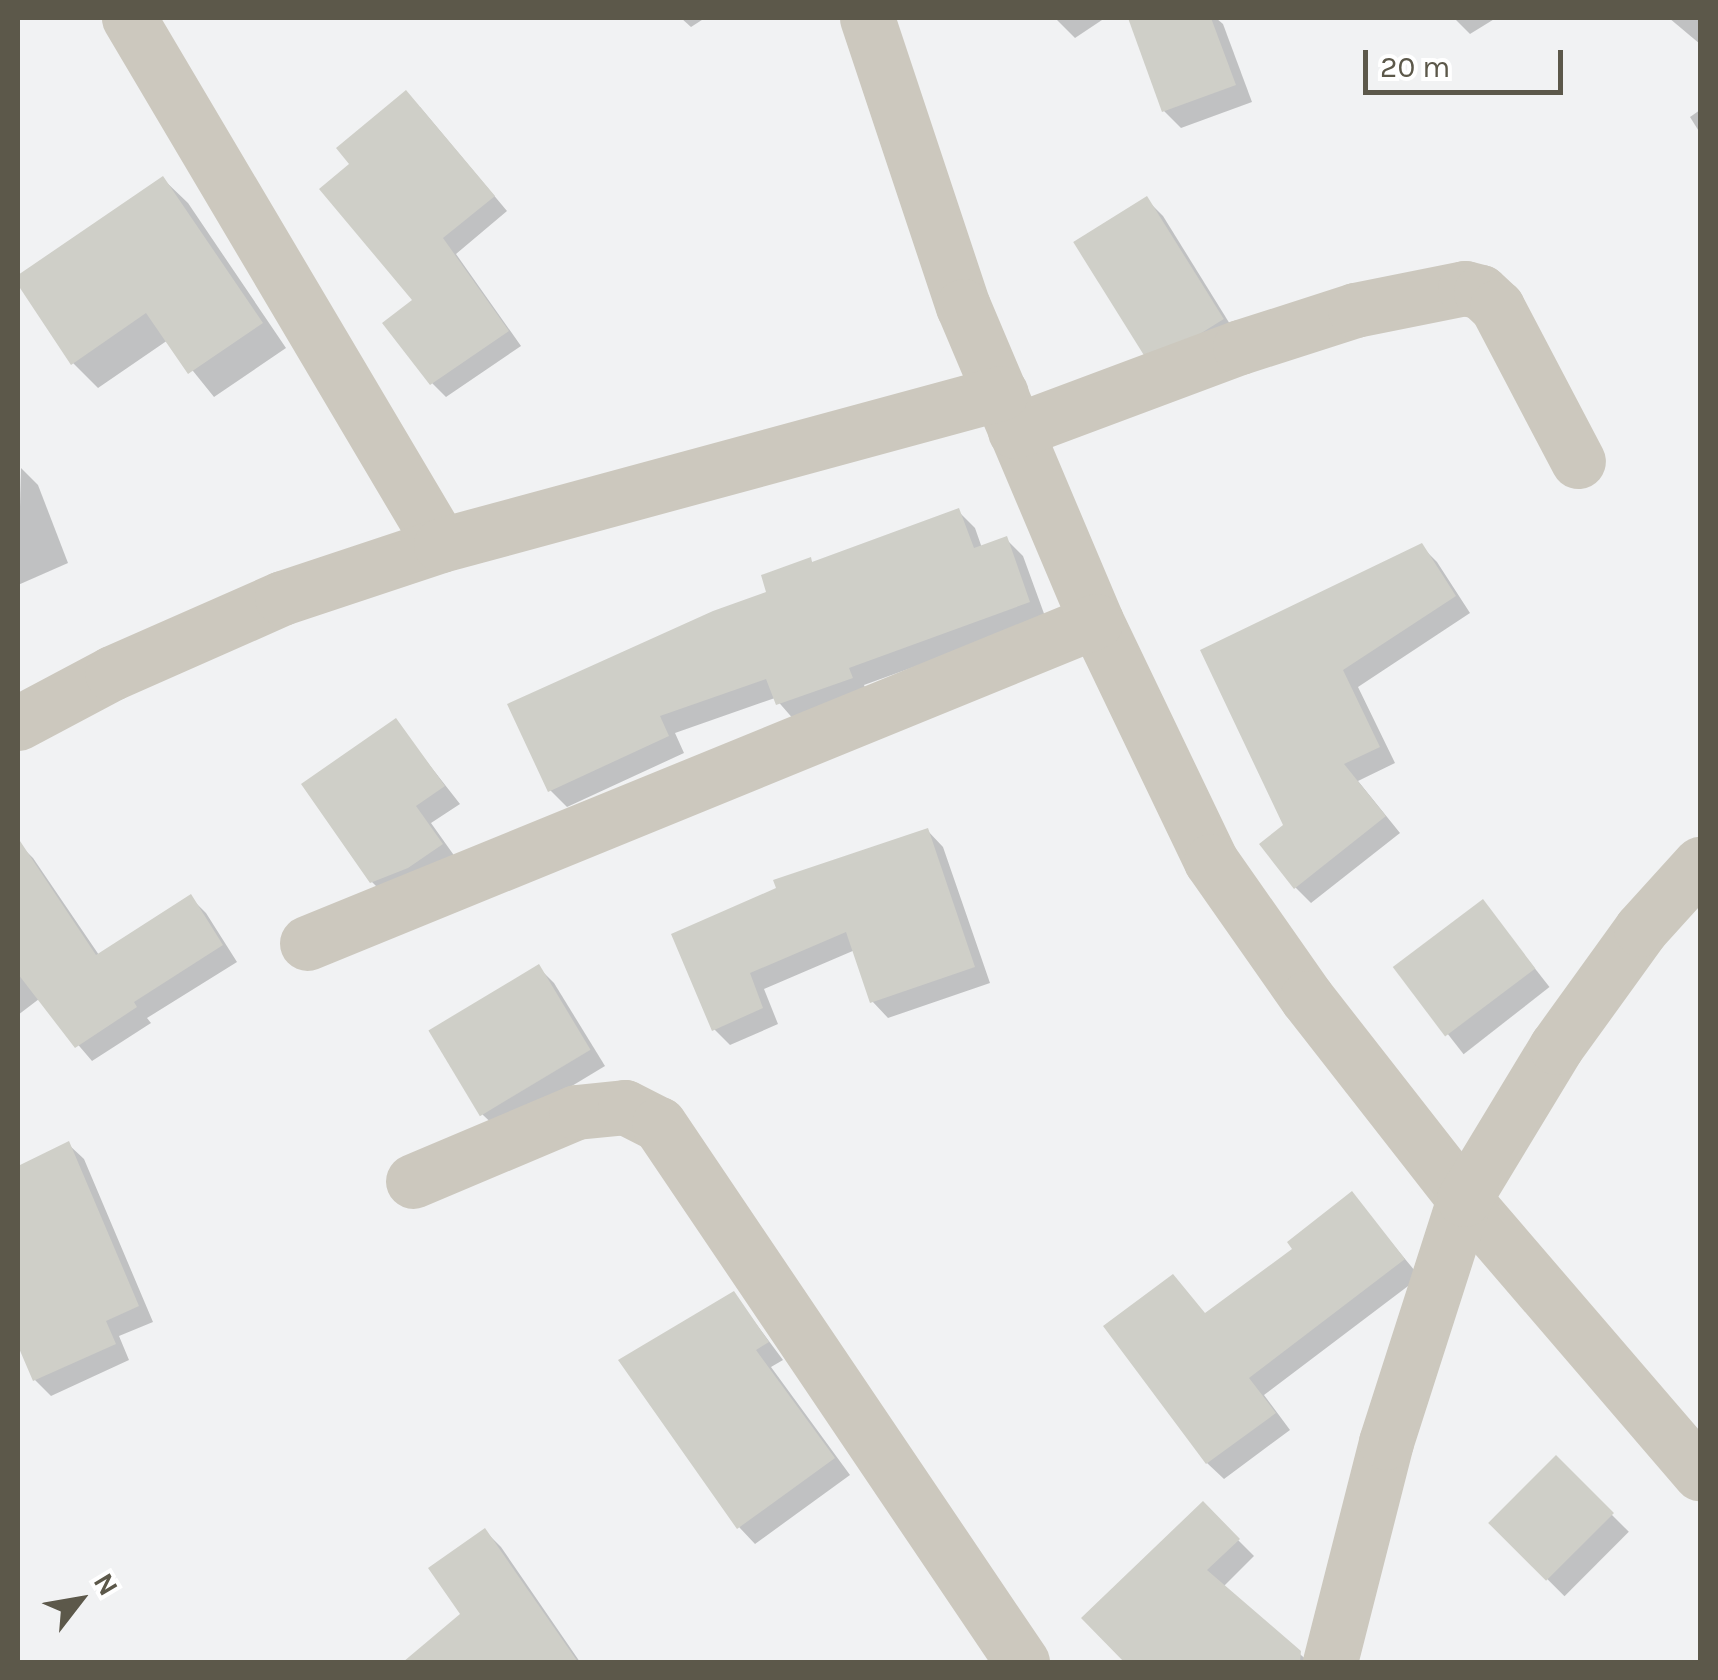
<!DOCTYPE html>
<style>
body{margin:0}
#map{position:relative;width:1718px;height:1680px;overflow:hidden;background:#f1f2f3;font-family:Karla,sans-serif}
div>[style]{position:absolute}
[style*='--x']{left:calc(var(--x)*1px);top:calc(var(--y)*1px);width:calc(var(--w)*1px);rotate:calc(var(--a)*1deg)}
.shadow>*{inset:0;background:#0003;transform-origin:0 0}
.building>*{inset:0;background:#cfcfc8;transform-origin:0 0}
.street>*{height:55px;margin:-27.5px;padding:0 27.5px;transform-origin:27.5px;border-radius:27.5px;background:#ccc8be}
span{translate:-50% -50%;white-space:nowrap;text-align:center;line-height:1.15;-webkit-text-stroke:10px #fff;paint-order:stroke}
.frame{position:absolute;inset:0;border:20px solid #5c584a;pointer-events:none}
.north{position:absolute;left:30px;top:1550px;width:100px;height:100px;-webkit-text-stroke:8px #fff;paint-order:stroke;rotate:59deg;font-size:28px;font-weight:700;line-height:40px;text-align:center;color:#5c584a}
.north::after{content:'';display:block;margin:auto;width:35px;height:45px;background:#5c584a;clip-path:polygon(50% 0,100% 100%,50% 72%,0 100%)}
.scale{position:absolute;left:1363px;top:50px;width:200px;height:45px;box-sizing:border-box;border:5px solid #5c584a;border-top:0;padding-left:12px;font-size:30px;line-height:35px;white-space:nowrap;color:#5c584a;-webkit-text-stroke:8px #fff;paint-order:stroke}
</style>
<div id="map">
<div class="shadow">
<div style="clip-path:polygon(681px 18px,705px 18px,691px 27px)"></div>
<div style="clip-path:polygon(1055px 18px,1105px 18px,1075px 38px)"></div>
<div style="clip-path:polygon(1179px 18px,1216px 18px,1223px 24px,1252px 102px,1181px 128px,1164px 111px,1136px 33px)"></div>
<div style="clip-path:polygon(1454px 18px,1496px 18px,1470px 34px)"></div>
<div style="clip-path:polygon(1669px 18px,1700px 18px,1700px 44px)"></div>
<div style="clip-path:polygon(420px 107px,507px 211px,456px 254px,521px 346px,446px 397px,432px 383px,415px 301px)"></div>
<div style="clip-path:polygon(1700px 110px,1700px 133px,1690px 117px)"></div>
<div style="clip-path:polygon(163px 179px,188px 203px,286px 348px,214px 397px,168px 340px,98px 388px,73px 363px,18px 281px)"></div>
<div style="clip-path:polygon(1146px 199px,1163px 216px,1238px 337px,1160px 366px,1143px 349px)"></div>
<div style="clip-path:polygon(21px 468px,38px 485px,68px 563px,18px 585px)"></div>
<div style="clip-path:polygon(958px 511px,975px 528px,982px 548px,1006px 539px,1023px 556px,1046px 619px,864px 685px,868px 695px,795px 721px,775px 698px,675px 733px,684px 753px,567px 807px,550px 790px,810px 560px,814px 564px)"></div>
<div style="clip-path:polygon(1421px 546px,1437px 562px,1470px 613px,1358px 687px,1395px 763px,1358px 781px,1400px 833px,1311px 903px,1295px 887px,1286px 825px,1203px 652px)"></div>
<div style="clip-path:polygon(395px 721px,460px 804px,431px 823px,458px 861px,389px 899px,372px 882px)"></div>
<div style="clip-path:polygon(927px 830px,943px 847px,990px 983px,888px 1018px,872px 1001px,855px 950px,764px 989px,778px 1024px,730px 1045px,714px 1029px,674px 935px)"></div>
<div style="clip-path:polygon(18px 843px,33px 858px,99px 955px,191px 898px,206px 913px,237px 962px,147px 1018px,151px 1023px,92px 1061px,39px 999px,18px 1015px)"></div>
<div style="left:1483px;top:902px;width:108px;height:109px;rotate:52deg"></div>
<div style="clip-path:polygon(538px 967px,554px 983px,605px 1066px,499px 1130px,483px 1115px,432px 1032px)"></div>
<div style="clip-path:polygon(68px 1144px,84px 1159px,153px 1322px,119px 1336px,129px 1360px,51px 1396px,35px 1380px,18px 1339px,18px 1168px)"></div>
<div style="clip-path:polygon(1352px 1195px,1420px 1277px,1264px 1395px,1290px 1430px,1224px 1479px,1207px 1463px,1296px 1250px)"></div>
<div style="clip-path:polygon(734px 1294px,783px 1360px,771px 1367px,850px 1475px,755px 1544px,739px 1527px)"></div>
<div style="left:1556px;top:1459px;width:103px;height:91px;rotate:45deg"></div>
<div style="clip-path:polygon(1203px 1505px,1254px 1556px,1223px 1587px,1309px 1662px,1130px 1662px,1084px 1618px)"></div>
<div style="clip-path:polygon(485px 1531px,501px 1547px,580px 1662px,422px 1662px,416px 1655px,463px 1615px)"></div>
</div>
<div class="building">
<div style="clip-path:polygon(1128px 18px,1211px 18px,1236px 85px,1162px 112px)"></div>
<div style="clip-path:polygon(406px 90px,495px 196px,443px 238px,509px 331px,430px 385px,382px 323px,412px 300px,319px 189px,349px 164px,336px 148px)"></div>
<div style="clip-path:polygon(163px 176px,263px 323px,188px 374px,146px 313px,71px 365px,18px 285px,18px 275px)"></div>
<div style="left:1147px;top:196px;width:145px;height:87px;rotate:58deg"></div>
<div style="clip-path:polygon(959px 508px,974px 548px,1007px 536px,1030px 602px,849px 668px,853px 678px,776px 705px,766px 679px,660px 716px,669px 736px,548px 792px,507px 704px,713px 611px,766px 592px,761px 575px,811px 557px,812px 562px)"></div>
<div style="clip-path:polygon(1422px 543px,1456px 596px,1343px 670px,1380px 747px,1344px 764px,1386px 816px,1294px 889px,1259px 844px,1283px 825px,1200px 650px)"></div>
<div style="clip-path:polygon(396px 718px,445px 786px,416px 806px,443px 844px,408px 868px,370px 883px,301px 784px)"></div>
<div style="clip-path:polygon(928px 828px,975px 967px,870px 1003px,846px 932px,750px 973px,763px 1008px,712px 1031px,671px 934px,776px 888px,773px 880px)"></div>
<div style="clip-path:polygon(18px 838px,96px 955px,191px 894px,223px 945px,134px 1002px,137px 1007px,75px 1048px,18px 974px)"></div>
<div style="left:1483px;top:899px;width:87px;height:113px;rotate:53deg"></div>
<div style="left:539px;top:964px;width:100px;height:129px;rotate:59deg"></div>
<div style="clip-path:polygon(69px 1141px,139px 1306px,106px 1321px,116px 1344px,33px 1381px,18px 1346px,18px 1166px)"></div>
<div style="clip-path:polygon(1352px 1191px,1405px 1259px,1249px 1378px,1276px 1413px,1206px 1464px,1103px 1326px,1173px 1274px,1205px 1313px,1292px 1249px,1287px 1242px)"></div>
<div style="clip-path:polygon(734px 1291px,769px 1342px,756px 1350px,835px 1458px,737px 1529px,618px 1360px)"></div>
<div style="left:1556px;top:1455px;width:82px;height:96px;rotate:45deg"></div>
<div style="clip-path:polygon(1203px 1501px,1240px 1539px,1207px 1570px,1301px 1651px,1300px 1662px,1124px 1662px,1081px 1618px)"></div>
<div style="clip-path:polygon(485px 1528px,578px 1662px,403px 1662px,460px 1614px,428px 1568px)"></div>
</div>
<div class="street">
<div style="--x:129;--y:18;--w:612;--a:59.37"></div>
<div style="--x:867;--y:18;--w:304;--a:71.6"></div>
<div style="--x:963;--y:306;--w:342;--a:67.1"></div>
<div style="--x:1096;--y:621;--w:266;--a:64.4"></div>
<div style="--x:1211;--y:861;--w:167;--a:55"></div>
<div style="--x:1307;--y:998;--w:255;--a:52"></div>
<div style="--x:1464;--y:1199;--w:362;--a:49.3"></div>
<div style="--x:1015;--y:431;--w:240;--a:-20.5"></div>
<div style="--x:1240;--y:347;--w:121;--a:-17.8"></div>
<div style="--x:1355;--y:310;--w:112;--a:-11.3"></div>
<div style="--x:1465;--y:288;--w:16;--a:14"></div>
<div style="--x:1481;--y:292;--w:22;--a:43"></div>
<div style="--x:1497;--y:307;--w:174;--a:62.3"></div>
<div style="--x:18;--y:723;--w:106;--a:-28"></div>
<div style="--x:112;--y:673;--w:186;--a:-23.8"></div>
<div style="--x:282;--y:598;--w:168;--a:-18.4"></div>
<div style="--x:441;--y:545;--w:580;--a:-15.19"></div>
<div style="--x:307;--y:943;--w:852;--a:-22.2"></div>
<div style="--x:413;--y:1181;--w:177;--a:-22.9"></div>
<div style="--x:576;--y:1112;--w:49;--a:-5.8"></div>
<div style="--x:625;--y:1107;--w:38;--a:27"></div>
<div style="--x:659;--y:1124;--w:649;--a:55.99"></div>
<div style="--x:1330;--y:1662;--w:227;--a:-75.7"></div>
<div style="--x:1386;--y:1442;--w:255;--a:-72.2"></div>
<div style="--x:1464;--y:1199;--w:178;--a:-58.8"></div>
<div style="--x:1556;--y:1047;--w:145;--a:-54.2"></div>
<div style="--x:1641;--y:929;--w:88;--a:-47.8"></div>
</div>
<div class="frame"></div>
<div class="north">N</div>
<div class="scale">20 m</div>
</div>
